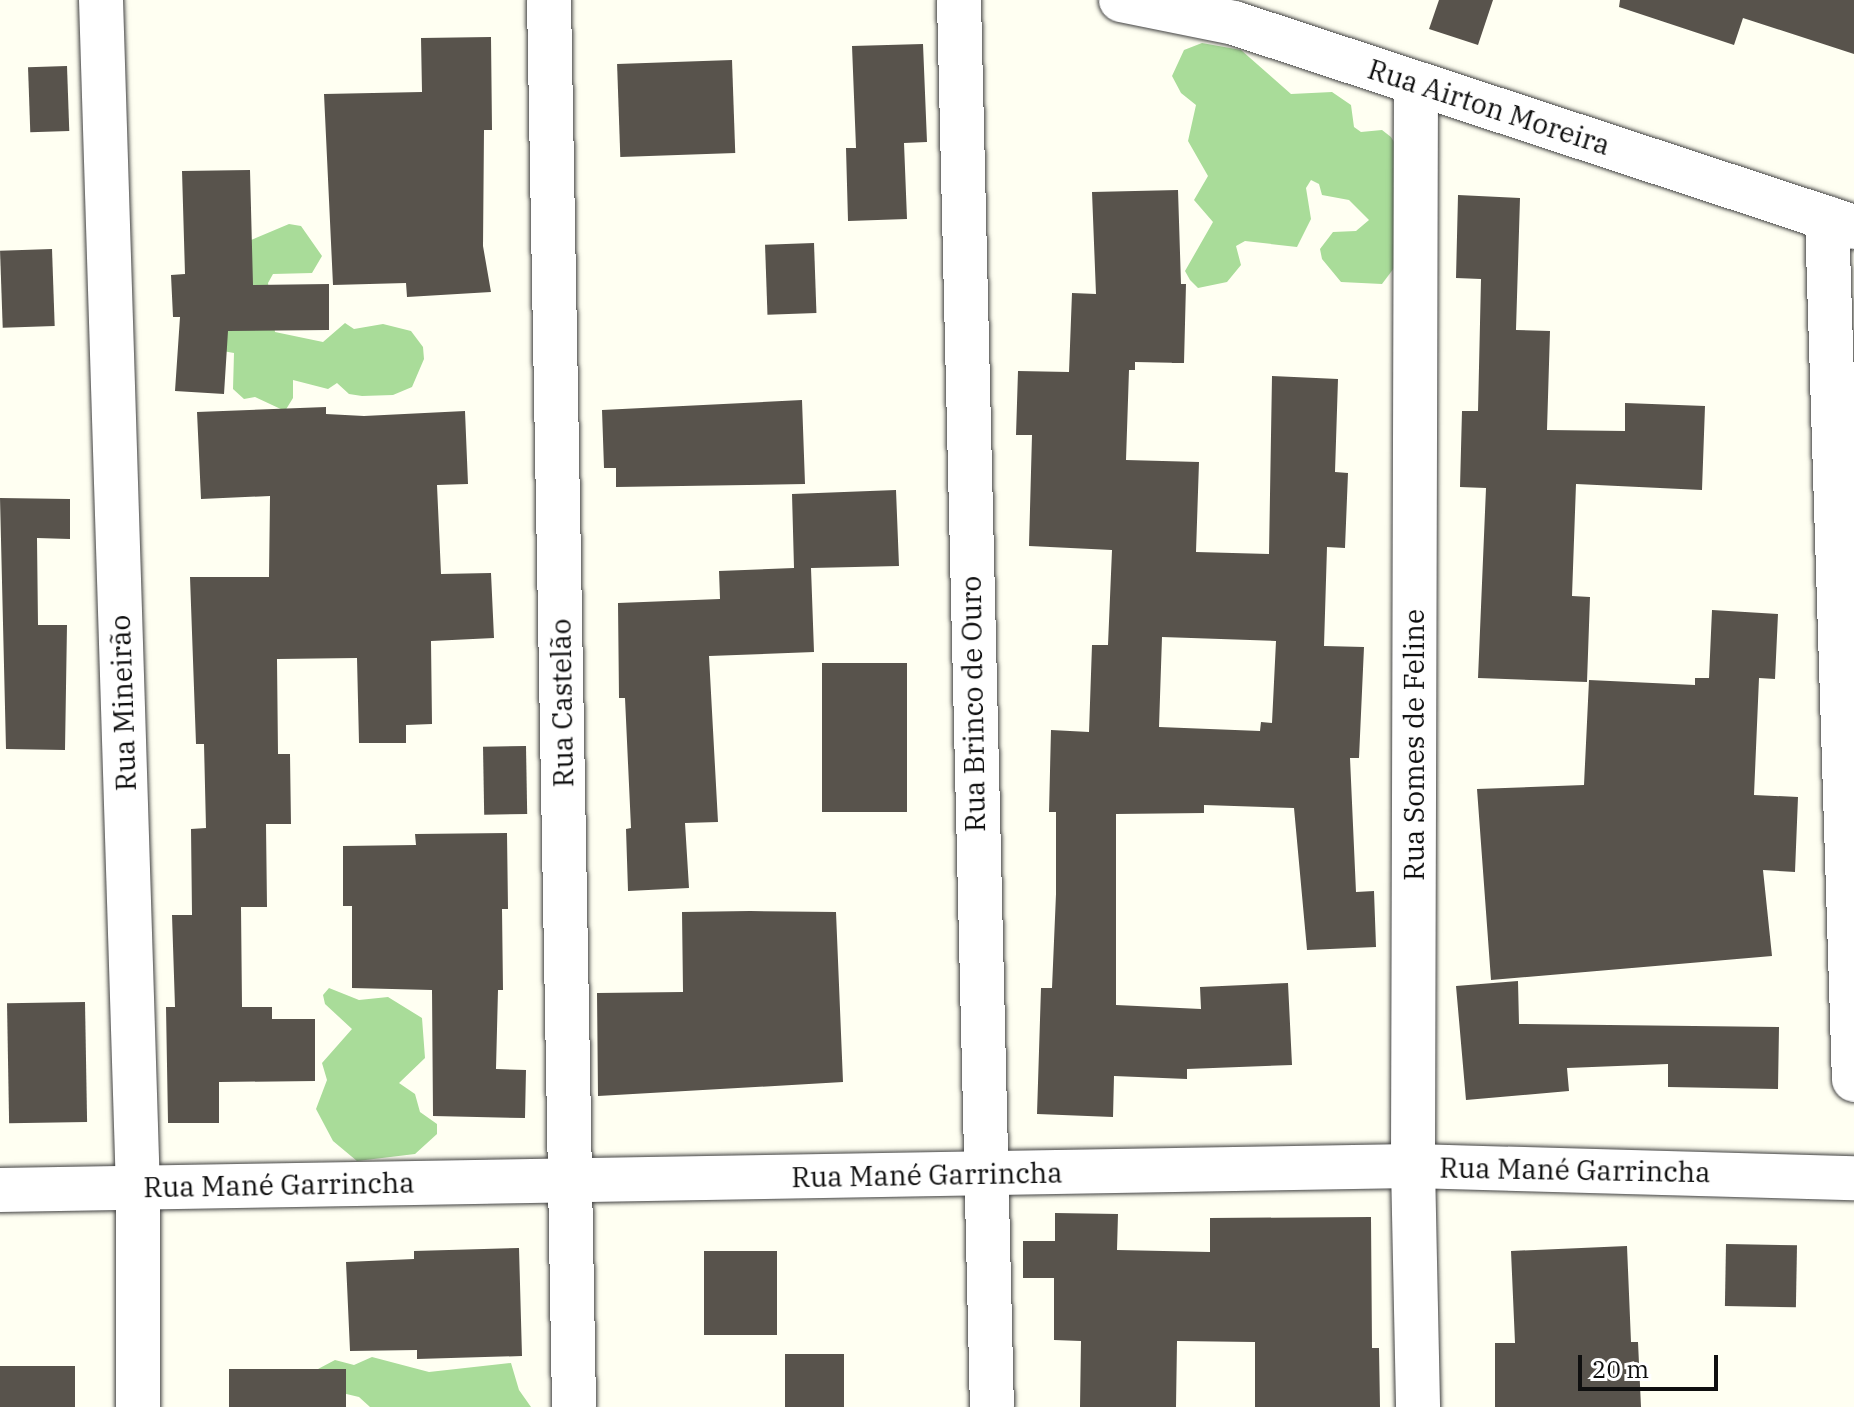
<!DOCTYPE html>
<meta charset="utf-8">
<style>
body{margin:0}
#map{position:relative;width:1854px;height:1407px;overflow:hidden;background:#fffff2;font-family:"IBM Plex Serif",serif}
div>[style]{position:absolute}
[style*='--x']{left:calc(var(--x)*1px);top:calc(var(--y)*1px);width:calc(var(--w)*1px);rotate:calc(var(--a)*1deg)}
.forest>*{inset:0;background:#a9dc99}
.building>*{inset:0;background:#58534c;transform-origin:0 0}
.roads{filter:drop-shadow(0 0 2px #424242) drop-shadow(0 0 2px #424242)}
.minor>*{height:44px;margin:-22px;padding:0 22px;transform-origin:22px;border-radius:22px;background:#fff}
span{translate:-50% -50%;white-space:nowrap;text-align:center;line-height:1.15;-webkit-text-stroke:8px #fff;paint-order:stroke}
.street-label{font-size:28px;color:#0f0f0f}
.scale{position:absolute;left:1578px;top:1355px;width:140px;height:36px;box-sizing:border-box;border:4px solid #0f0f0f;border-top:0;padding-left:10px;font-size:24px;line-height:28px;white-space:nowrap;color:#0f0f0f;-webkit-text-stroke:6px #fff;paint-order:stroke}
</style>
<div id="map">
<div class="forest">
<div style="clip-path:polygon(1202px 43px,1241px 50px,1291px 94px,1332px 92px,1351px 105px,1354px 127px,1361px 132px,1382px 130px,1391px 137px,1396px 145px,1394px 268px,1382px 284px,1341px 282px,1322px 259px,1320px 249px,1333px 232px,1356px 231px,1369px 220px,1349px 200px,1322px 195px,1319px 184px,1311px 180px,1306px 188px,1311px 219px,1297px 247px,1245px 241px,1236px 246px,1241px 265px,1227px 282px,1198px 288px,1190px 280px,1185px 271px,1213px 222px,1194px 200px,1208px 176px,1188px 141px,1196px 105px,1181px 93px,1172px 76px,1184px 50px)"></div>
<div style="clip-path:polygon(289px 224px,301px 226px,322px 256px,312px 273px,273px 274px,268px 283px,275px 332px,323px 342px,345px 323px,354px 329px,383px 324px,411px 331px,423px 347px,424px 359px,412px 387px,393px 395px,362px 396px,349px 394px,337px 383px,328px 389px,293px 380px,293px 398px,285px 411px,255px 397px,244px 399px,233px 389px,234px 353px,217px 350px,251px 240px)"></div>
<div style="clip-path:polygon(329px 988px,359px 1000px,388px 997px,422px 1018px,425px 1058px,399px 1083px,415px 1094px,420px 1112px,437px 1124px,437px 1134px,415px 1154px,357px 1161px,333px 1141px,316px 1109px,327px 1080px,322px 1063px,352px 1029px,325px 1004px,323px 995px)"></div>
<div style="clip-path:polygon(372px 1357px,429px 1372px,511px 1363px,519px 1390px,531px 1407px,370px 1407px,359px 1397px,338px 1392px,318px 1369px,335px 1360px,354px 1365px)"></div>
</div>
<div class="building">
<div style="clip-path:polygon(1439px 0,1493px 0,1478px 45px,1429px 29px)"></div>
<div style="clip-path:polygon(1620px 0,1854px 0,1854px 54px,1743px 18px,1734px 45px,1619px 7px)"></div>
<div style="clip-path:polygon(491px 37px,492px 130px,484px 130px,483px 246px,491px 292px,407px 297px,406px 283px,333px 285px,324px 94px,422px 92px,421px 38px)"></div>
<div style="clip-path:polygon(923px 44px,927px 142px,904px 143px,907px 219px,848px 221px,846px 148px,856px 148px,852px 46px)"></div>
<div style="left:732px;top:60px;width:93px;height:115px;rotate:88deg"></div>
<div style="left:67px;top:66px;width:65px;height:39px;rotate:88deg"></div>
<div style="clip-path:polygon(250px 170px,253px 285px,329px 284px,329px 330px,228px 331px,224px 394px,175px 391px,180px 317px,173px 317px,171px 275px,185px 274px,182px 171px)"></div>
<div style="clip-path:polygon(evenodd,1178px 190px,1181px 284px,1186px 284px,1184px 363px,1135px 362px,1135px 370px,1129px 370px,1126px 460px,1199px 462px,1196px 552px,1269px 554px,1272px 376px,1338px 379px,1335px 472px,1348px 473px,1345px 548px,1327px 547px,1324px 646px,1364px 647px,1359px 758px,1350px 758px,1356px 892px,1374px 891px,1376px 947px,1307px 950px,1294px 808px,1204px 805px,1204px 813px,1116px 814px,1116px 1005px,1201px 1009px,1200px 987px,1288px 983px,1292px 1065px,1187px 1069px,1187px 1079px,1114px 1076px,1113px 1117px,1037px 1114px,1041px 988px,1052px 988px,1056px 894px,1056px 812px,1049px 812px,1051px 730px,1089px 732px,1092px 645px,1108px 645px,1112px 550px,1029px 546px,1032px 435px,1016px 435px,1018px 371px,1069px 372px,1072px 293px,1096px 294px,1092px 192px,1178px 190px,1162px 637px,1276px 641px,1272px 723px,1261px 722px,1260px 731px,1159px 727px,1162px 637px)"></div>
<div style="clip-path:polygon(1458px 195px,1520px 198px,1516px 330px,1550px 331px,1547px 430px,1625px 431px,1625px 403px,1705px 406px,1702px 490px,1576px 484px,1572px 596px,1590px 597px,1587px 682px,1478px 678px,1486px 488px,1460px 487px,1462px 411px,1478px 411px,1481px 279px,1456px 278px)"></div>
<div style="left:814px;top:243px;width:70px;height:49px;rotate:88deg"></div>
<div style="left:52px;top:249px;width:77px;height:52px;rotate:88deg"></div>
<div style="clip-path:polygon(802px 400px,805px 484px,616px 487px,616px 468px,604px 468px,602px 410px)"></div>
<div style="clip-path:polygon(326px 407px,326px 414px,364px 416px,465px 411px,468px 484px,437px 485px,441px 574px,491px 573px,494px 638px,431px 641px,432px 724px,406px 725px,406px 743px,359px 743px,357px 658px,277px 659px,278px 754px,290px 754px,291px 824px,266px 824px,267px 907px,241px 907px,242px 1007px,272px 1007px,272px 1019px,315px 1019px,315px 1081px,219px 1082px,219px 1123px,168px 1123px,166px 1007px,175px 1007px,172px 915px,192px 915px,191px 829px,206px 828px,204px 744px,196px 744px,190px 577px,269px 577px,270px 496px,201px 499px,197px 412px)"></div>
<div style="clip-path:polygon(896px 490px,899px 566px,811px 568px,814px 652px,709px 656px,718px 822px,685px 823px,689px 888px,628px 891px,626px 829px,631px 828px,625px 698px,619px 698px,618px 603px,720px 599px,719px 571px,794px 568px,792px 494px)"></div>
<div style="clip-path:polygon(0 498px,70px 499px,70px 539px,37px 538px,38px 625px,67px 625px,65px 750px,6px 749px)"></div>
<div style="clip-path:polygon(1712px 610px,1778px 614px,1775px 679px,1759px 678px,1754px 795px,1798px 797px,1795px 872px,1763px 870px,1772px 956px,1491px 980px,1477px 789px,1584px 785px,1589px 680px,1695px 685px,1695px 678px,1709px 678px)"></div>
<div style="left:907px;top:663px;width:149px;height:85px;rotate:90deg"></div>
<div style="left:526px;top:746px;width:68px;height:43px;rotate:89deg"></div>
<div style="clip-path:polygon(507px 833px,508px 909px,502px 909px,503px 990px,498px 990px,496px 1069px,526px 1070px,525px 1118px,433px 1116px,432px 990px,352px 988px,352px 906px,343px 906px,343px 846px,416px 845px,415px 834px)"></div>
<div style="clip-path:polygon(750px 911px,836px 912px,843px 1082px,598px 1096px,597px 993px,683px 992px,682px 912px)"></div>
<div style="clip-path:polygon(1518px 981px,1519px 1024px,1779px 1027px,1778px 1089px,1668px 1087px,1668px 1064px,1567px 1068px,1569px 1091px,1466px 1100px,1456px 986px)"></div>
<div style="left:85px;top:1002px;width:120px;height:78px;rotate:89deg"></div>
<div style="clip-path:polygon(1055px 1213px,1118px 1214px,1117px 1250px,1210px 1252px,1210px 1218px,1371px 1217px,1372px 1348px,1379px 1348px,1380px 1407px,1255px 1407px,1255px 1342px,1177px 1341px,1176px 1407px,1080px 1407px,1081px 1341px,1054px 1340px,1054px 1278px,1023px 1278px,1023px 1241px,1055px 1241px)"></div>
<div style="left:1726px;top:1244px;width:71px;height:62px;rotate:1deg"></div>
<div style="clip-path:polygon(1627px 1246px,1631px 1342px,1638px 1342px,1641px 1407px,1495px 1407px,1495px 1343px,1515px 1343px,1511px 1251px)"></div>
<div style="clip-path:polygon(519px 1248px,522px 1356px,417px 1359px,417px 1350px,350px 1351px,346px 1262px,414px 1259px,414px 1251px)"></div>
<div style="left:704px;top:1251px;width:73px;height:84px"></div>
<div style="left:785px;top:1354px;width:59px;height:53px"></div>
<div style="left:75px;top:1366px;width:41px;height:75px;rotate:90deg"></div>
<div style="left:346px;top:1369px;width:38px;height:117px;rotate:90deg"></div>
</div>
<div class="roads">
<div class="minor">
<div style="--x:101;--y:0;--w:1189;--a:88.22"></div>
<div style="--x:138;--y:1188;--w:219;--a:90"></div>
<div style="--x:549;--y:0;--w:1407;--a:88.98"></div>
<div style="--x:959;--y:0;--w:1407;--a:88.66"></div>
<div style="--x:1121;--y:0;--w:115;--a:11.5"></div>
<div style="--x:1234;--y:23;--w:653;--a:18.21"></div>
<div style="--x:1416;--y:83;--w:1083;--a:90.16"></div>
<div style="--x:1413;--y:1166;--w:241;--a:88.8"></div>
<div style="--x:1827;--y:218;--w:862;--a:88.21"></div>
<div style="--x:0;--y:1190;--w:1413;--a:-0.97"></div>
<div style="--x:1413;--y:1166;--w:441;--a:1.6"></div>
</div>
</div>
<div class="street-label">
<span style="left:1489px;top:107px;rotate:18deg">Rua Airton Moreira</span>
<span style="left:123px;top:703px;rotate:-92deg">Rua Mineirão</span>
<span style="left:562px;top:703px;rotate:-91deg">Rua Castelão</span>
<span style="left:973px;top:704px;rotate:-91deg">Rua Brinco de Ouro</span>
<span style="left:1414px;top:745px;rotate:-90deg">Rua Somes de Feline</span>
<span style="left:1575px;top:1170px;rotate:1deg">Rua Mané Garrincha</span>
<span style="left:927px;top:1175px;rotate:-1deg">Rua Mané Garrincha</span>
<span style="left:279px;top:1185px;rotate:-1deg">Rua Mané Garrincha</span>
</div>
<div class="scale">20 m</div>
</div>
